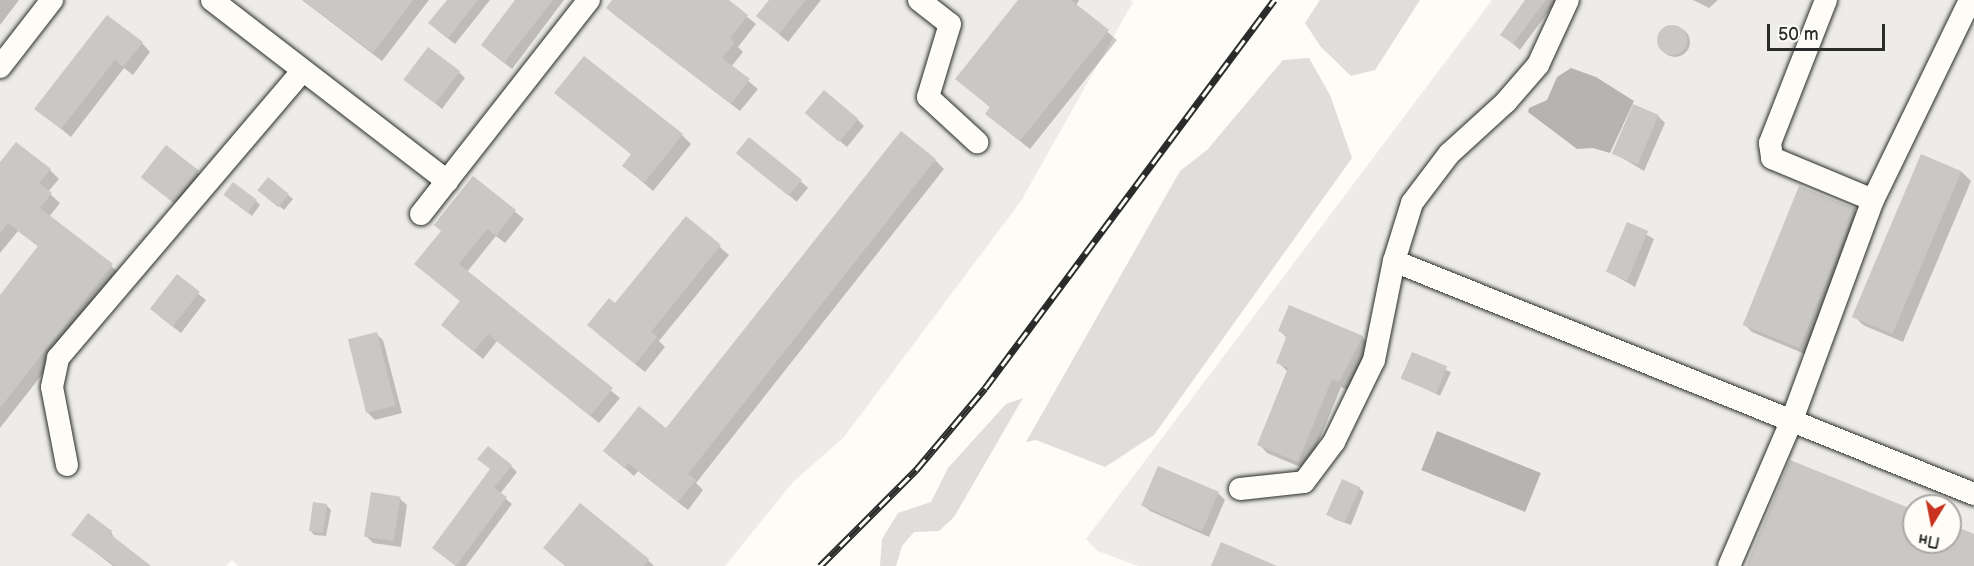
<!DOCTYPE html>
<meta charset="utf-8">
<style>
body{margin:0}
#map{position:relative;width:1974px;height:566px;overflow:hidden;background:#fdfcf7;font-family:"Balsamiq Sans",sans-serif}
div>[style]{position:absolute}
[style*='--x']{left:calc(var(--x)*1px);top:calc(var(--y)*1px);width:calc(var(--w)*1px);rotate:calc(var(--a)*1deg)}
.built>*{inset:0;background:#edece8}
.green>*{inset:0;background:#dfdeda}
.water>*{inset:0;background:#b5b4b1;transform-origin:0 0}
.shadow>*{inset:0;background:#0003;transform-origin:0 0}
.round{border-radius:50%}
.building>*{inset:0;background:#c9c8c4;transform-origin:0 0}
.roads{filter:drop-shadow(0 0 2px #2b2b2b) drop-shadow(0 0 2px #2b2b2b)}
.minor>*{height:22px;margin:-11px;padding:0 11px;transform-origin:11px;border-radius:11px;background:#fdfcf7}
.rail>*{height:7px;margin-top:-3.5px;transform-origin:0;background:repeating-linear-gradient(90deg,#fdfcf7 0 14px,#2b2b2b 0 28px);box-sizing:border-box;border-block:2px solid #2b2b2b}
span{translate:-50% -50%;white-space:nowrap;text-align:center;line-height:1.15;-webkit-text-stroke:4.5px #fdfcf7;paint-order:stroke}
.north{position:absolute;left:1902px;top:494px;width:60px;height:60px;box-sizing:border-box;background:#fdfcf7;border:2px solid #a9a8a5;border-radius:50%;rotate:190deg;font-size:16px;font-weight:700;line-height:24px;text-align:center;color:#2b2b2b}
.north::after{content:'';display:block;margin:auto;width:21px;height:27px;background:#c8321e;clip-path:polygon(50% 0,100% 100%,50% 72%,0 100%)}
.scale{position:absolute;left:1767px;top:24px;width:118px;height:27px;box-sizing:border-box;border:3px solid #2b2b2b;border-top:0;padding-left:8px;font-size:18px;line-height:21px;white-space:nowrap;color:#2b2b2b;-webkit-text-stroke:4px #fdfcf7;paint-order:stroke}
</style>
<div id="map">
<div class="built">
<div style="clip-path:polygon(0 0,1130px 0,1133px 2px,1021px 201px,844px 437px,793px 482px,725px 566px,238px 566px,232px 560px,226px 566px,0 566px)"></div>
<div style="clip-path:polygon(evenodd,1492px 0,1974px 0,1974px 566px,1138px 566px,1098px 551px,1086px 539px,1492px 0,1914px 506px,1950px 506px,1950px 542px,1914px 542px,1914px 506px)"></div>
</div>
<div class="green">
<div style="clip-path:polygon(1320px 0,1420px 0,1375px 70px,1351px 76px,1321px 47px,1305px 23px)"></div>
<div style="clip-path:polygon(1309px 58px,1330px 95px,1352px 158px,1154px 435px,1105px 467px,1036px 440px,1026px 442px,1180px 171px,1207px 150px,1283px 60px)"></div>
<div style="clip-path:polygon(1023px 398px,954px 517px,939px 531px,914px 532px,902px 546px,896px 566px,880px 566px,882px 539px,898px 513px,931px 502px,948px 468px,1006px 404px)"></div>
</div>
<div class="water">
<div style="clip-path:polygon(1571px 68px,1596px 77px,1634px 101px,1610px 153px,1593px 148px,1577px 149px,1528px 112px,1529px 108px,1547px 100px,1557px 77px)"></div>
<div style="left:1437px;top:431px;width:112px;height:42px;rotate:22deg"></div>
</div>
<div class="shadow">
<div style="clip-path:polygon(0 0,19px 0,0 25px)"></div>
<div style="clip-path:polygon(302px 0,429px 0,382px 61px)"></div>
<div style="clip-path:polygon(449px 0,490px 0,455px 44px,437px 30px)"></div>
<div style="clip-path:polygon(517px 0,564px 0,512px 69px,489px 51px)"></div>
<div style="clip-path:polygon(613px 0,726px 0,756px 24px,738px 47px,743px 52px,731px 67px,758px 89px,740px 111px,616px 16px,607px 8px)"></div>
<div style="clip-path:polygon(771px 0,821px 0,788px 42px,758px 16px)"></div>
<div style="clip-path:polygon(1020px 0,1079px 0,1076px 6px,1117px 40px,1030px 149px,996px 122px,991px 108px,957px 79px)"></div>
<div style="clip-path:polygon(1527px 0,1557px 0,1520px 50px,1502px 34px)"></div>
<div style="clip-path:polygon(1693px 0,1718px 0,1709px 8px)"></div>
<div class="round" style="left:1660px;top:27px;width:30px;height:30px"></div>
<div style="clip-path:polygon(142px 43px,150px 52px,133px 75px,124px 68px,71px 137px,36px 108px)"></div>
<div style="clip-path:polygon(459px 72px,465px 78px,442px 109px,406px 79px)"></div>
<div style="clip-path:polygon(556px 93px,682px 135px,691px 144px,653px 191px,624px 166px,632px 155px)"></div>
<div style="clip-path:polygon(1658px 116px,1665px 123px,1644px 171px,1614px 153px)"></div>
<div style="clip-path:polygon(814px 119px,858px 120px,864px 126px,847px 147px)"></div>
<div style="left:750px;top:139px;width:76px;height:18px;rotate:40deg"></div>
<div style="clip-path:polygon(166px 147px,205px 179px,181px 207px,150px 183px)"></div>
<div style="clip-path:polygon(1922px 155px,1962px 172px,1971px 181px,1903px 342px,1863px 325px,1854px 316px)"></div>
<div style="clip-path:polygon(935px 160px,944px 169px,696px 483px,703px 490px,688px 510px,638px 471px,634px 476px,605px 451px,667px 431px)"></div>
<div style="clip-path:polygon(0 165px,50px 170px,59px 179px,48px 192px,60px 203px,49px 217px,121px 274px,0 428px,0 297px,39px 247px,18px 231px,0 253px)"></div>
<div style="clip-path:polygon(473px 178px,524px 219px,505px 243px,496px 236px,467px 272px,620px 398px,599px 423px,497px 341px,483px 359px,451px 333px,461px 302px,416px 264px,442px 232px)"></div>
<div style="clip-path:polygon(264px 194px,288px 195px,293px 199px,284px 210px)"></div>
<div style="clip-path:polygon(230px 199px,256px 201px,260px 205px,252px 216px)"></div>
<div style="clip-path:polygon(1854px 210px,1863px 219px,1807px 355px,1752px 332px,1743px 323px)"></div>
<div style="clip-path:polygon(686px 218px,729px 255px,659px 341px,665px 347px,645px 372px,598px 334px,616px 306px)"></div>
<div style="clip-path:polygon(1628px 224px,1654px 239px,1635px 287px,1609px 272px)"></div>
<div style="clip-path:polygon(177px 277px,206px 300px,181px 333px,159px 316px)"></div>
<div style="clip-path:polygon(1280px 331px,1362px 337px,1371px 346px,1348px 390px,1341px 387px,1307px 470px,1267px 453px,1259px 444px,1288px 372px,1278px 362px,1288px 339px)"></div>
<div style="clip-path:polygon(376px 334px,383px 340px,402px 413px,375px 420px,368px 413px)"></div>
<div style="left:1412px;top:354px;width:43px;height:26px;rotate:25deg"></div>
<div style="clip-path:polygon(511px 466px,517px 472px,500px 494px,512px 504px,466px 566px,456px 566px,434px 548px)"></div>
<div style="clip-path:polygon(1359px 488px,1364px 492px,1351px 525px,1334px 519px,1330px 514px)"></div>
<div style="clip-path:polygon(1218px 493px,1225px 500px,1209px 537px,1150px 511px,1143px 505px)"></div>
<div style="clip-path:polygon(400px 499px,407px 505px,401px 547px,373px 543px,366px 536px)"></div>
<div style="clip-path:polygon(326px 505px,331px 510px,326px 536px,314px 535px,310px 530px)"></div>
<div style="clip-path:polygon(580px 505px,648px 560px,654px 566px,565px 566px)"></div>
<div style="clip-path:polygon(111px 532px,116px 541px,149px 566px,113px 566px,73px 535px)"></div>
</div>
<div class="building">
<div style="clip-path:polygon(303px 0,413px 0,373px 53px)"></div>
<div style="clip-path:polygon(447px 0,478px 0,448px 38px,428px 23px)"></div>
<div style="clip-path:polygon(515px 0,553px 0,504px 63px,481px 45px)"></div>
<div style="clip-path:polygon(612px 0,729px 0,748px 15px,730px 38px,735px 42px,722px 58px,750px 79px,731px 104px,606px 8px)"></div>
<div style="clip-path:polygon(769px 0,806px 0,779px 34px,756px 16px)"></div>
<div style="clip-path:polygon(1018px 0,1071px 0,1109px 30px,1020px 141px,985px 114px,990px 107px,955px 79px)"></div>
<div style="clip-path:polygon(1525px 0,1546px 0,1513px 44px,1500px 35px)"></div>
<div style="clip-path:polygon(107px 15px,143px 42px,123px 67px,115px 60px,61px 129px,34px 109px)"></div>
<div class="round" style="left:1657px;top:25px;width:30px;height:30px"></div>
<div style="left:428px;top:47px;width:40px;height:41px;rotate:37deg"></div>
<div style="clip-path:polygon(584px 56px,683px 134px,644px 183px,622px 166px,631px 154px,554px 93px)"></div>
<div style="left:824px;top:90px;width:45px;height:30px;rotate:40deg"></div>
<div style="left:1633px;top:104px;width:28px;height:54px;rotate:23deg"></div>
<div style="clip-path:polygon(901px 131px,936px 159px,688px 474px,696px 480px,678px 502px,628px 463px,624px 468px,603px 451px,639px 406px,666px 428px)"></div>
<div style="left:749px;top:137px;width:68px;height:21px;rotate:39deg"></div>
<div style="clip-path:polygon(16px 142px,51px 169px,39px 183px,52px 193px,40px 208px,113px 264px,0 408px,0 295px,38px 246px,8px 223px,0 233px,0 162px)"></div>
<div style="left:166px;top:145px;width:42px;height:41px;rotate:38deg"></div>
<div style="left:1921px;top:154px;width:44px;height:177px;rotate:23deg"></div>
<div style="clip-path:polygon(473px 176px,516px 210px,496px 236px,487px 229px,459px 264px,613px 388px,590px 416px,488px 334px,474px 351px,441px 325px,460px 301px,414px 264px,441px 231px,434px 225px)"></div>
<div style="left:268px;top:177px;width:27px;height:17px;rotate:39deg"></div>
<div style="left:233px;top:182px;width:30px;height:16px;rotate:37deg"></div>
<div style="left:1799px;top:186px;width:61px;height:150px;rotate:22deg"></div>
<div style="clip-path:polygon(686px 216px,721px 245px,651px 332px,657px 337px,635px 364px,587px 325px,609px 298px,615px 303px)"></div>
<div style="left:1627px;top:222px;width:23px;height:54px;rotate:23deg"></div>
<div style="left:177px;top:274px;width:29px;height:44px;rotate:38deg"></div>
<div style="clip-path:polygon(1289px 305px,1363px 336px,1339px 382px,1332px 379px,1298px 462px,1257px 445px,1288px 368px,1276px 363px,1287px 335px,1278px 331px)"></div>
<div style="left:377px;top:332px;width:76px;height:30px;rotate:76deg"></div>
<div style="left:1412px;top:352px;width:38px;height:29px;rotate:22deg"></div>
<div style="clip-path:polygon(488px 446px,512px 465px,494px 488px,507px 497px,456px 566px,432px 548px,490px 469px,477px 459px)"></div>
<div style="clip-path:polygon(1790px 460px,1914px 510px,1914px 542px,1950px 542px,1950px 524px,1974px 534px,1974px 566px,1746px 566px)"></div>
<div style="left:1158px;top:466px;width:66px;height:43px;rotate:23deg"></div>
<div style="left:1342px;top:479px;width:20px;height:39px;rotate:24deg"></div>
<div style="left:371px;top:492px;width:30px;height:45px;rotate:9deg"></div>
<div style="left:313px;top:502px;width:14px;height:29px;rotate:8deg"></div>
<div style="clip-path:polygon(580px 503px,649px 559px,644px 566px,565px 566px,543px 548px)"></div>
<div style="clip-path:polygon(88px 513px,112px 531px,110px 534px,151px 566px,115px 566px,71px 535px)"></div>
<div style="clip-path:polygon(1221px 542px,1277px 566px,1211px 566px)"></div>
</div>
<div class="roads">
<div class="minor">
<div style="--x:212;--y:0;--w:297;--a:37.6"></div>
<div style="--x:919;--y:0;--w:39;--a:38"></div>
<div style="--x:950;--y:24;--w:76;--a:106.8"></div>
<div style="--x:928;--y:97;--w:67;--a:42.6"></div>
<div style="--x:1568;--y:0;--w:72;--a:114.8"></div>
<div style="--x:1538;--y:65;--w:49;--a:130.9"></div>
<div style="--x:1506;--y:102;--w:77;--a:137.6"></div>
<div style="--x:1449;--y:154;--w:61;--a:127.1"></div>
<div style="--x:1412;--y:203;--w:61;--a:107.2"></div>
<div style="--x:1394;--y:261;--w:625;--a:21.89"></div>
<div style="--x:1826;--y:0;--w:154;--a:111.4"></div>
<div style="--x:1770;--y:143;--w:15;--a:82"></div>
<div style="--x:1772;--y:158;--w:109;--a:22.6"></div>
<div style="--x:0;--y:67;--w:85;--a:-52.2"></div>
<div style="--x:421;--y:214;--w:272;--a:-51.9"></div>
<div style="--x:67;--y:465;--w:79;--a:-100.9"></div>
<div style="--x:52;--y:387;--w:30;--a:-78"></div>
<div style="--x:58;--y:358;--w:377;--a:-49.6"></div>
<div style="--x:1240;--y:489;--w:64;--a:-6.2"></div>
<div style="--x:1304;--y:482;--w:50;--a:-53.1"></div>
<div style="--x:1334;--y:442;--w:91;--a:-64"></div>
<div style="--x:1374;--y:360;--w:101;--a:-78.6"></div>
<div style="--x:1729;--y:566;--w:159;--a:-66.7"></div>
<div style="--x:1792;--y:420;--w:234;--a:-69.8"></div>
<div style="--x:1873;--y:200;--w:222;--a:-64.1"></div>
</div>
</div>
<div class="rail">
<div style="--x:820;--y:566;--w:136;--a:-45"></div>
<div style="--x:916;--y:470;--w:107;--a:-49.9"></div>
<div style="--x:985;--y:388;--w:484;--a:-53.3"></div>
</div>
<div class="north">Пн</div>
<div class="scale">50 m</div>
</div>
